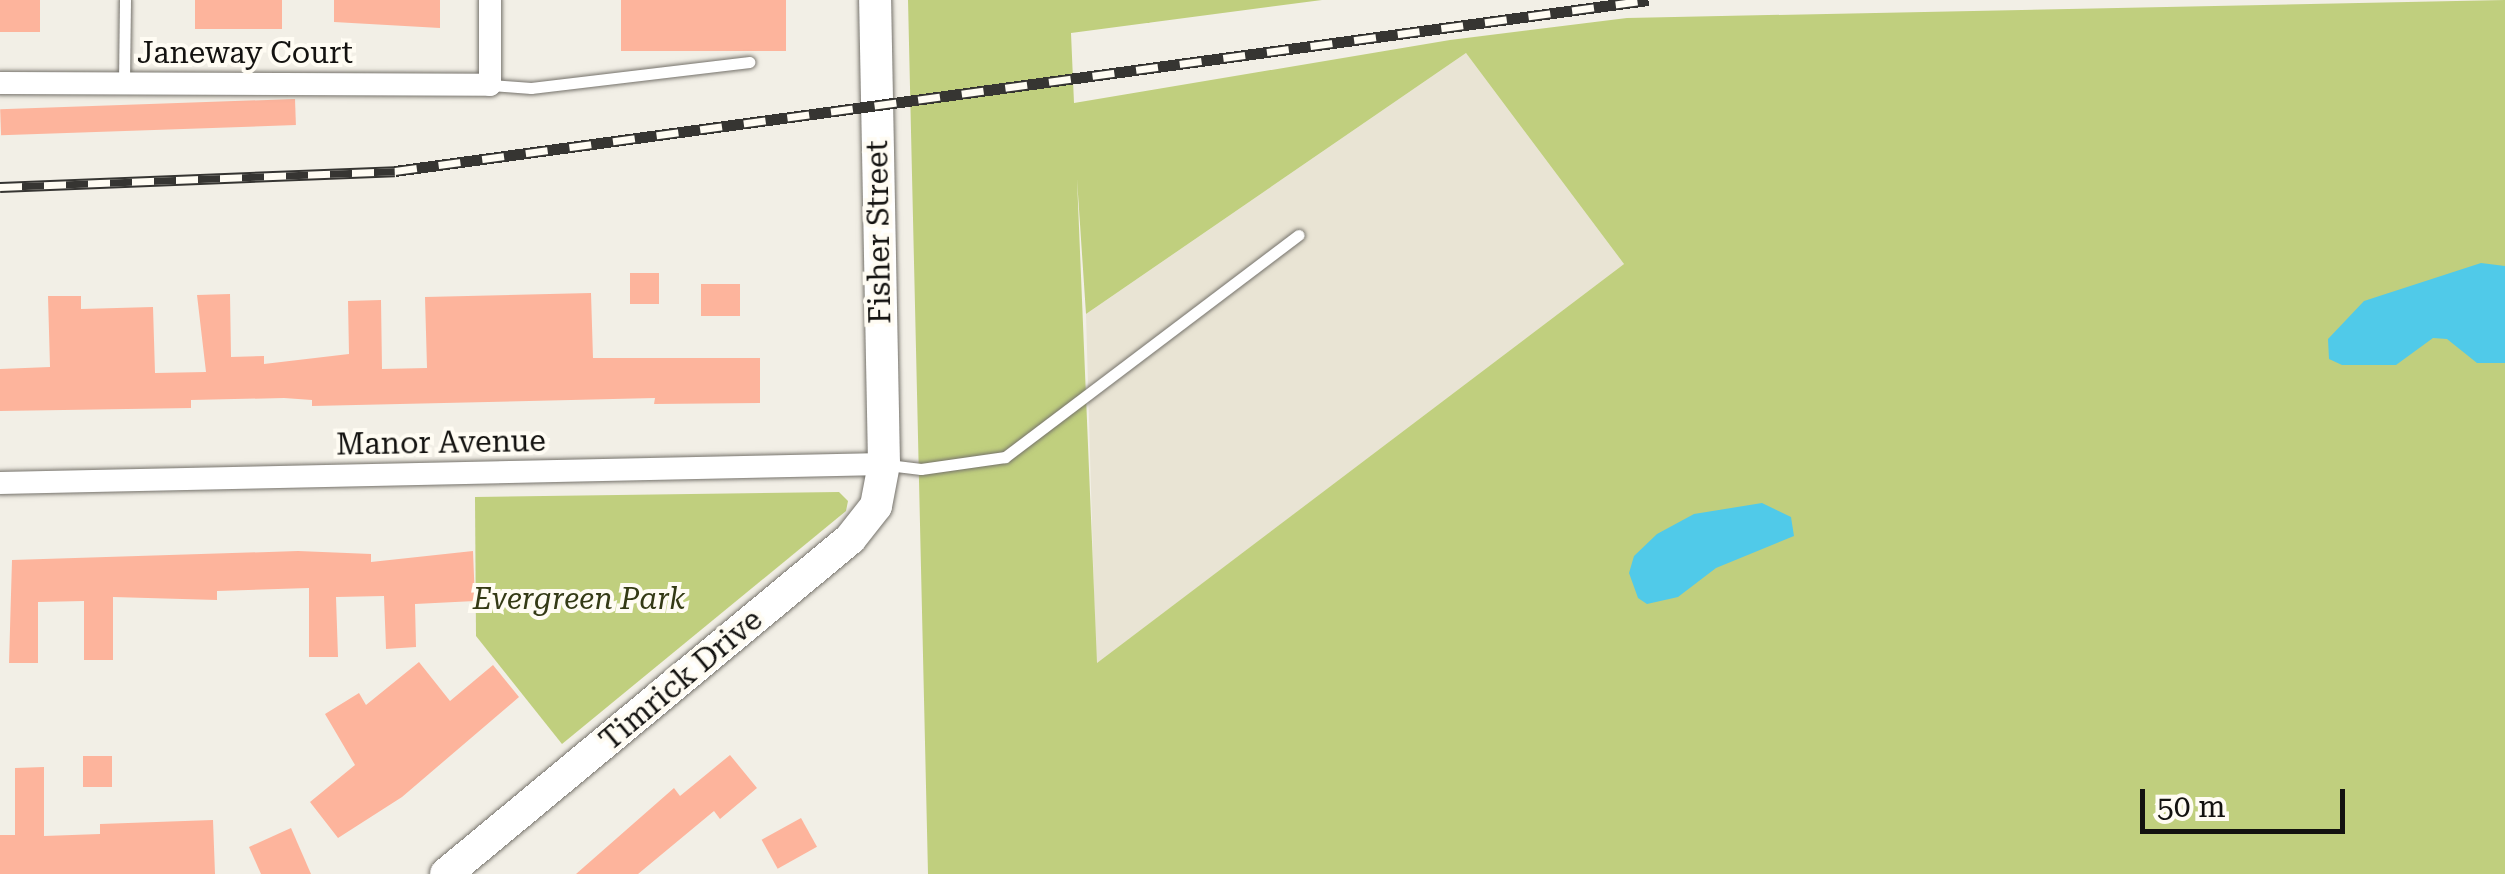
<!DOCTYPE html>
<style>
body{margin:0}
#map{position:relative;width:2505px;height:874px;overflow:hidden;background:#f2efe6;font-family:"Roboto Serif",serif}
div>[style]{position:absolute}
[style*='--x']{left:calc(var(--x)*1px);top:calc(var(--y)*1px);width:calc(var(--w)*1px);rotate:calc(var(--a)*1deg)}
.built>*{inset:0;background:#e9e4d4}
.green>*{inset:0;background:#c0cf7e}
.water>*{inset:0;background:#50cae9}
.building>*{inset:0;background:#fdb49c;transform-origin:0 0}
.roads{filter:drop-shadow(0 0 2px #75726b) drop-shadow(0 0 2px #75726b)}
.lane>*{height:11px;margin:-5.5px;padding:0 5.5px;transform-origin:5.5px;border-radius:5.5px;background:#fff}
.street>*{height:22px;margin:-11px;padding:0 11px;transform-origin:11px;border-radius:11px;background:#fff}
.secondary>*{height:32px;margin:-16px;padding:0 16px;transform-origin:16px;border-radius:16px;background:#fff}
.rail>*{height:11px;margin-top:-5.5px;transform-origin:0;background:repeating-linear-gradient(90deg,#fffcf3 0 22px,#363532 0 44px);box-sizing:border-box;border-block:2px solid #363532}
span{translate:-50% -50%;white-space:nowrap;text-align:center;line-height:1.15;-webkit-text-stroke:8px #fffcf3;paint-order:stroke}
.street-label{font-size:30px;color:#131210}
.park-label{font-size:30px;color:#343a15;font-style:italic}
.scale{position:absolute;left:2140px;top:789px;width:205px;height:45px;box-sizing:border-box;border:5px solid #131210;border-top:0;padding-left:12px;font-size:30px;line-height:35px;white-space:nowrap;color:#131210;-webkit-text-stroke:8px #fffcf3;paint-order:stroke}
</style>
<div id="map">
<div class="built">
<div style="clip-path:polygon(1466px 53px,1624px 264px,1096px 664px,1086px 314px)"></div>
</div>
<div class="green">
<div style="clip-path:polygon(evenodd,908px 0,1322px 0,1071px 33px,1074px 103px,1450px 40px,1627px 18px,2505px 0,2505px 874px,928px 874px,908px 0,1466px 53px,1624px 264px,1097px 663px,1077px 179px,1086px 314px,1466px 53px)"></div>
<div style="clip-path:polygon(839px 492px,848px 501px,846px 511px,562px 744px,476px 636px,475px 497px)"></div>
</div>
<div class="water">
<div style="clip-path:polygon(2481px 263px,2505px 266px,2505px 363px,2477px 363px,2447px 339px,2433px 338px,2396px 365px,2342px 365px,2329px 359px,2328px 339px,2364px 301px)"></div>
<div style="clip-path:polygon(1762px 503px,1791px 517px,1794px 536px,1716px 568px,1678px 597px,1647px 604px,1638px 598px,1629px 573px,1634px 556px,1657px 534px,1694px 514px)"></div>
</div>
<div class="building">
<div style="left:0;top:0;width:40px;height:32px"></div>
<div style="left:195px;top:0;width:87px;height:29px"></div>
<div style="clip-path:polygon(334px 0,440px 0,440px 28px,334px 22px)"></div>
<div style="left:621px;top:0;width:165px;height:51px"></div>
<div style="left:295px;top:99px;width:26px;height:295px;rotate:88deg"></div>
<div style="left:630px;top:273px;width:29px;height:31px"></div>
<div style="left:701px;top:284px;width:39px;height:32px"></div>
<div style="clip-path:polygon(591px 293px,593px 358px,760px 358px,760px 403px,654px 404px,655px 398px,312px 406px,312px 400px,284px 398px,191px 400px,191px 408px,0 411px,0 369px,50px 367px,48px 296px,81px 296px,81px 309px,153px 307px,155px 373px,206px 372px,197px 295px,230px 294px,231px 357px,264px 356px,264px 364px,349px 354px,348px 301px,381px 300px,382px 369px,427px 368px,425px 297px)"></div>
<div style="clip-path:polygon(298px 551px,371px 554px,371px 562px,473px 551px,475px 601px,415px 604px,416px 647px,386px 649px,384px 596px,336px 597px,338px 657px,309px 657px,309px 588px,217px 591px,217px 600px,113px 597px,113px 660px,84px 660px,84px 601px,38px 602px,38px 663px,9px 663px,12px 560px)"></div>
<div style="clip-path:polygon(419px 662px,450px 701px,493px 665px,519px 697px,402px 797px,338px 838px,310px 802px,355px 765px,325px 714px,359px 693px,366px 705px)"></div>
<div style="clip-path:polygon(730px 755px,757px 788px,720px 819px,714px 811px,638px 874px,576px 874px,674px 788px,680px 796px)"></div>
<div style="left:83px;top:756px;width:29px;height:31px"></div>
<div style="clip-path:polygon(44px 767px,44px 836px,100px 834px,100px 824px,213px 820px,215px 874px,0 874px,0 835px,15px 835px,15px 768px)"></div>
<div style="left:801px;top:818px;width:33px;height:45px;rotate:61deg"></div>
<div style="clip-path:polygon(291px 828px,311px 874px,261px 874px,249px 847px)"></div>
</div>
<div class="roads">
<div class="lane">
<div style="--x:124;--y:82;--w:82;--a:-89.3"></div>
<div style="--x:490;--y:85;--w:41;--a:4.2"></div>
<div style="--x:531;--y:88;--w:220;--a:-6.8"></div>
<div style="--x:888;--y:465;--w:33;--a:7"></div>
<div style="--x:921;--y:469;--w:85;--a:-8.1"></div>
<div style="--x:1005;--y:457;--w:368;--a:-37.1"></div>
</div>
<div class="street">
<div style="--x:0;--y:83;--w:490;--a:0.2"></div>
<div style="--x:490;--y:85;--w:85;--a:-90"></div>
<div style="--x:0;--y:483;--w:884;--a:-1.23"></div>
</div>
<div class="secondary">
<div style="--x:446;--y:874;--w:525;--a:-39.67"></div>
<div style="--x:850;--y:539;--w:42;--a:-51.8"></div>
<div style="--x:876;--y:506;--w:43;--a:-79.2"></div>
<div style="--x:884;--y:464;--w:464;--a:-91.1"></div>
</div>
</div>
<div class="rail">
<div style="--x:0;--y:187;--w:395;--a:-2.3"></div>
<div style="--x:395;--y:171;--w:1265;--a:-7.77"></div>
</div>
<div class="street-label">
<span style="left:245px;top:53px">Janeway Court</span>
<span style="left:879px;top:232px;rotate:-91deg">Fisher Street</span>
<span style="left:441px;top:443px;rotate:-1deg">Manor Avenue</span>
<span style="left:681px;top:680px;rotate:-40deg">Timrick Drive</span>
</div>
<div class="park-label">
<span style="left:579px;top:599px">Evergreen Park</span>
</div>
<div class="scale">50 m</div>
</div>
